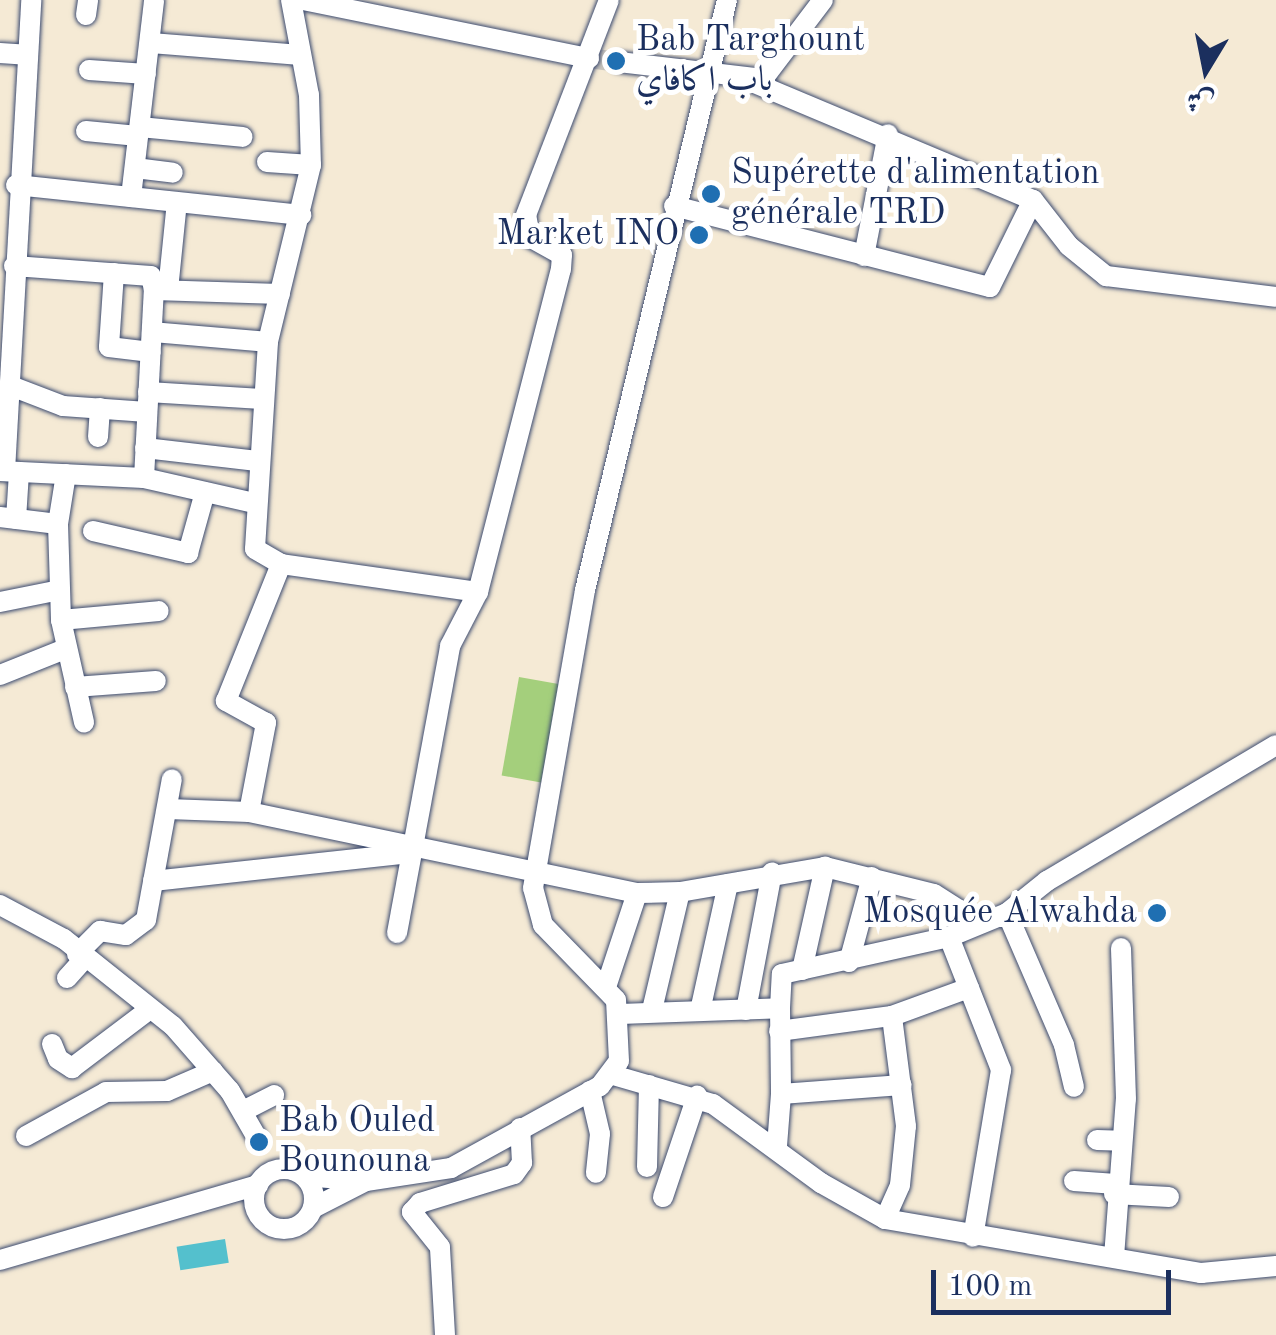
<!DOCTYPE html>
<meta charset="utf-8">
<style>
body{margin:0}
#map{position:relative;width:1276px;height:1335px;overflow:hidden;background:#f5ead5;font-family:"Old Standard TT",Amiri,serif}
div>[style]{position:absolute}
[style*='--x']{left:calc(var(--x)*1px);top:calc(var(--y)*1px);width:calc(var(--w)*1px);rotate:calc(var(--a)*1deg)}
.green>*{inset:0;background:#a4cf7c;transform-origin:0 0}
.water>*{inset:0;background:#54c0cd;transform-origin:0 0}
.minor-tunnel>*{height:20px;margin-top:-10px;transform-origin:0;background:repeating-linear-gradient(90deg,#c9c5bd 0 20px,transparent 0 30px)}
.roads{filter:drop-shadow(0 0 2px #3c4b70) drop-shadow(0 0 2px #3c4b70)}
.minor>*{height:20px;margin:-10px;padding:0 10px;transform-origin:10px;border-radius:10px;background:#fff}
.minor>.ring{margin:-10px;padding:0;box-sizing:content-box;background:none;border:20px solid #fff;border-radius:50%}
.dots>*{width:28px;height:28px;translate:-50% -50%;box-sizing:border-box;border:5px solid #fff;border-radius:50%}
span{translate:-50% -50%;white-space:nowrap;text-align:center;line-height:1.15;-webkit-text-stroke:10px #fff;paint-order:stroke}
.poi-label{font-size:35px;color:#1b2f5e}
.left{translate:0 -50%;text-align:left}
.right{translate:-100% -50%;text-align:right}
.north{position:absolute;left:1156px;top:20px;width:100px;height:100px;-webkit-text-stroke:8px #fff;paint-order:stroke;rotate:190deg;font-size:28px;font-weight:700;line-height:40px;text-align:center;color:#1b2f5e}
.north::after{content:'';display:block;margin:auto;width:35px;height:45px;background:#1b2f5e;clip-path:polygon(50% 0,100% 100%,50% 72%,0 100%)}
.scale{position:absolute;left:931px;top:1270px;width:240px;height:45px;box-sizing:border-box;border:5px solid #1b2f5e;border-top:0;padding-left:12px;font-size:30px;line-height:35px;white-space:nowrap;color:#1b2f5e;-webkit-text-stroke:8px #fff;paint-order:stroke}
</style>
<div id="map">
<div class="green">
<div style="left:519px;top:677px;width:40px;height:100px;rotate:10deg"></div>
</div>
<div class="water">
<div style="left:225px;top:1239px;width:24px;height:49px;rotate:81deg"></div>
</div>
<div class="minor-tunnel">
<div style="--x:589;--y:58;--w:30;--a:8"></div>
</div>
<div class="roads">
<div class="minor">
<div style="--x:291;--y:0;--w:97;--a:79.3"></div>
<div style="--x:309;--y:95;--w:70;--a:88.4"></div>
<div style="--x:311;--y:165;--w:182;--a:103.7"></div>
<div style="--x:268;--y:342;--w:207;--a:93.6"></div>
<div style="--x:255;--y:549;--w:30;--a:30"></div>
<div style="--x:281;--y:564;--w:199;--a:8.1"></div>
<div style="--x:303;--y:0;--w:292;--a:11.5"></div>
<div style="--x:86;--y:15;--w:15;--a:-82"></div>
<div style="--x:151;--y:43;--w:150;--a:4.6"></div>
<div style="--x:0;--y:53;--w:26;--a:4"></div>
<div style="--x:619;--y:62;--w:145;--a:6.7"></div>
<div style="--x:763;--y:79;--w:99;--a:-52.8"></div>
<div style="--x:89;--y:70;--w:57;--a:4"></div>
<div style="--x:752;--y:82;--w:305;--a:22.8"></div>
<div style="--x:1033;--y:200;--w:58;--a:52"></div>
<div style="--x:1069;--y:246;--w:48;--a:39"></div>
<div style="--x:1106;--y:276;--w:171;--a:7"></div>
<div style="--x:140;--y:127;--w:103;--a:5.5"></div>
<div style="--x:86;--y:131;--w:52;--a:5.5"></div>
<div style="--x:267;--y:162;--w:44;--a:3.9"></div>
<div style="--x:135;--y:168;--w:38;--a:7"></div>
<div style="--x:16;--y:185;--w:287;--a:6"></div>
<div style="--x:131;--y:197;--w:198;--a:-83.3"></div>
<div style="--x:674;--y:206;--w:326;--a:14.4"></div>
<div style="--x:990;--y:287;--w:97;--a:-63.7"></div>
<div style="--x:864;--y:256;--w:124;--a:-78.9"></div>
<div style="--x:14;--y:266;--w:137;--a:4.2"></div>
<div style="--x:151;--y:276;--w:14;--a:78"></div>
<div style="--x:154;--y:290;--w:126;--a:1.8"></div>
<div style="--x:114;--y:273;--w:74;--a:93.9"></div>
<div style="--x:109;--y:347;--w:42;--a:6.8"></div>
<div style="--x:168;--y:290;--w:88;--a:-84.2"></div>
<div style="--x:152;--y:332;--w:116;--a:4.9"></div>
<div style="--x:11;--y:386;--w:56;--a:21"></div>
<div style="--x:63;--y:406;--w:84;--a:4.1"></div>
<div style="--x:148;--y:392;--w:114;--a:3.5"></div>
<div style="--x:98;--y:437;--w:29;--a:-86"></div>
<div style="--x:145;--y:448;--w:113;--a:6.6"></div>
<div style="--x:0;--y:471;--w:144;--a:2.8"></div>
<div style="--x:144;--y:478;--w:113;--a:12.8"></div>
<div style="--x:5;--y:471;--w:472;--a:-86.8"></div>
<div style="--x:66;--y:474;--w:51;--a:99.1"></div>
<div style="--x:58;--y:524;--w:96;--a:88.2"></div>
<div style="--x:61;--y:620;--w:105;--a:77.3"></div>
<div style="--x:144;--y:478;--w:188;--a:-87"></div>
<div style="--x:0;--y:517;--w:58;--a:6.9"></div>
<div style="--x:16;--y:519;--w:47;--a:-86.3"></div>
<div style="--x:93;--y:531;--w:98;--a:13"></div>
<div style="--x:188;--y:553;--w:63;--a:-74.4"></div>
<div style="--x:0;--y:602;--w:61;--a:-11.3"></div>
<div style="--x:61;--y:620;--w:98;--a:-5.2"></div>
<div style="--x:0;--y:675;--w:70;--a:-21.8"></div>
<div style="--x:75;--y:687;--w:81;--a:-4.2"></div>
<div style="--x:168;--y:809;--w:81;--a:2.1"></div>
<div style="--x:249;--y:812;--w:396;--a:11.8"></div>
<div style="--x:637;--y:893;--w:43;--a:-1.3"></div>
<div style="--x:680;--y:892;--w:147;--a:-9.8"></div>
<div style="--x:825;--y:867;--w:112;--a:13.9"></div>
<div style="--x:934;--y:894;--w:52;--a:32.5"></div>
<div style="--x:249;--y:812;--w:91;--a:-79.2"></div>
<div style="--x:266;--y:723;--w:46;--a:-151.2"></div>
<div style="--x:226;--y:701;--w:148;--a:-68.1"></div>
<div style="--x:153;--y:881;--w:249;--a:-6.2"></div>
<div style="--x:401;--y:854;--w:16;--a:-38"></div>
<div style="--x:0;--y:905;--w:72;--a:28"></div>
<div style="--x:64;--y:939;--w:139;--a:38.6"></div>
<div style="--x:173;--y:1026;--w:86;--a:48.8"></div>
<div style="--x:230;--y:1091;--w:54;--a:60.1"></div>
<div style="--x:1007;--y:913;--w:144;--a:66.6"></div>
<div style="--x:1064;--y:1045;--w:43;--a:76.6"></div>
<div style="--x:397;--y:933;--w:292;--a:-79.5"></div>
<div style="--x:450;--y:646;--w:61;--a:-62.6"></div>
<div style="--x:478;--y:592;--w:333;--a:-75.6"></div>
<div style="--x:561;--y:269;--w:14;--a:-86"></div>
<div style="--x:562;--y:255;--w:37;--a:-151"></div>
<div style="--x:530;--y:237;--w:22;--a:-100"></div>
<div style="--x:526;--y:215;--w:230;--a:-68.9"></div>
<div style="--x:949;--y:937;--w:143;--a:68.6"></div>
<div style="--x:1001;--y:1070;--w:169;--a:99.5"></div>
<div style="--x:77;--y:954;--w:33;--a:-45"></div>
<div style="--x:100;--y:931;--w:26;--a:9"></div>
<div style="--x:126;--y:935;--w:25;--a:-37"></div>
<div style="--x:146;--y:920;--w:143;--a:-79.6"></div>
<div style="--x:849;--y:962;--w:88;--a:-74.9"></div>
<div style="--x:802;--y:970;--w:106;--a:-77.4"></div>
<div style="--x:67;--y:978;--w:24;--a:-48"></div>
<div style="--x:606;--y:987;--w:99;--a:-71.7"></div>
<div style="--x:780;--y:1008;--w:34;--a:-87"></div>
<div style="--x:782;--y:974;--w:171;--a:-12.5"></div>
<div style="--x:949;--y:937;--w:63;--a:-22.5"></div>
<div style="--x:1007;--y:913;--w:51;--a:-38.7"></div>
<div style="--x:1047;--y:881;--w:266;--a:-30.7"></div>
<div style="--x:652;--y:1010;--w:121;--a:-76.7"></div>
<div style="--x:746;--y:1010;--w:140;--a:-79.3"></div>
<div style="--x:700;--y:1011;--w:130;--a:-77.6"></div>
<div style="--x:620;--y:1014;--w:160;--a:-2.1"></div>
<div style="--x:780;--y:1008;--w:86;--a:89.3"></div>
<div style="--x:779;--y:1031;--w:114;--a:-7.6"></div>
<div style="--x:892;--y:1016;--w:82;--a:-20"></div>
<div style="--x:52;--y:1044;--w:16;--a:68"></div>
<div style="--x:58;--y:1059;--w:17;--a:33"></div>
<div style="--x:72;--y:1068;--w:98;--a:-37.1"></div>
<div style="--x:613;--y:1075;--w:104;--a:16.2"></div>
<div style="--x:713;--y:1104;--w:134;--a:36.2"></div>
<div style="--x:821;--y:1183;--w:73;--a:29.4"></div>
<div style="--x:885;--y:1219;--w:321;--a:9.7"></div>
<div style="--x:1201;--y:1273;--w:75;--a:-5.3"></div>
<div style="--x:590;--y:1091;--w:44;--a:76.9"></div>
<div style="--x:600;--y:1134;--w:39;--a:96"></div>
<div style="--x:243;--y:1111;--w:35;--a:-27"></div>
<div style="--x:26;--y:1136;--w:91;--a:-28.8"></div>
<div style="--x:106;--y:1092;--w:61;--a:-0.9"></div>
<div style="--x:167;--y:1091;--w:50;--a:-23.5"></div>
<div style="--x:1097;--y:1140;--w:24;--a:2"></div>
<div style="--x:777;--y:1146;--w:52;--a:-85.6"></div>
<div style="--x:781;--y:1094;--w:121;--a:-4.3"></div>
<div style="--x:647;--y:1167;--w:82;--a:-88.6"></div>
<div class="ring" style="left:254px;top:1169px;width:40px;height:40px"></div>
<div style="--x:304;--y:1176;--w:62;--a:4.6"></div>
<div style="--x:366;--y:1181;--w:86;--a:-8.7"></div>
<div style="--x:451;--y:1168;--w:170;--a:-28.8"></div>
<div style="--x:600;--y:1086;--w:31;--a:-53"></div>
<div style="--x:619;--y:1061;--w:61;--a:-92.8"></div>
<div style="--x:616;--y:1000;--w:105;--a:-134.2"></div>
<div style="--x:543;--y:925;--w:38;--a:-105"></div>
<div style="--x:533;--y:888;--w:303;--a:-80.1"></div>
<div style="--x:585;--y:590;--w:607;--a:-76.47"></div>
<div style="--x:1074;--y:1181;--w:42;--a:4.1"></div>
<div style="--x:1114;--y:1194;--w:55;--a:3.1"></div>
<div style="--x:663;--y:1197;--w:107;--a:-71.4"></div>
<div style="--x:313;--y:1208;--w:57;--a:-27"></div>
<div style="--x:885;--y:1219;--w:37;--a:-66"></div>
<div style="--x:900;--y:1185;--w:59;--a:-84.2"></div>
<div style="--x:906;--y:1126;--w:111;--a:-97.3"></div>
<div style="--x:1114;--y:1257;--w:158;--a:-85.7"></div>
<div style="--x:1126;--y:1099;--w:151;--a:-91.9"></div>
<div style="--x:0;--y:1260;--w:269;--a:-16.2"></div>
<div style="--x:445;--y:1335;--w:88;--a:-93.3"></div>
<div style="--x:440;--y:1247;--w:45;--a:-128.7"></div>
<div style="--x:412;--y:1212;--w:12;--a:-48"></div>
<div style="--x:420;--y:1203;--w:98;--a:-17.1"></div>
<div style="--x:514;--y:1174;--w:14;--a:-54"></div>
<div style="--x:522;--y:1163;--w:35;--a:-93"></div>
</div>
</div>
<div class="dots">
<div style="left:616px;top:61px;background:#1f6fb2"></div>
<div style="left:711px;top:194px;background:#1f6fb2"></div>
<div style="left:699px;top:235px;background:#1f6fb2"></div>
<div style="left:1157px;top:913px;background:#1f6fb2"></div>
<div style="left:259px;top:1142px;background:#1f6fb2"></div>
</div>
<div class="poi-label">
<span class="left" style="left:636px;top:61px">Bab Targhount<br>باب اكافاي</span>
<span class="left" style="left:731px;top:194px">Supérette d'alimentation<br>générale TRD</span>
<span class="right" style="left:679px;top:235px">Market INO</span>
<span class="right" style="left:1137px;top:913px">Mosquée Alwahda</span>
<span class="left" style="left:279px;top:1142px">Bab Ouled<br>Bounouna</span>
</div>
<div class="north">ش</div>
<div class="scale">100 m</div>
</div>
